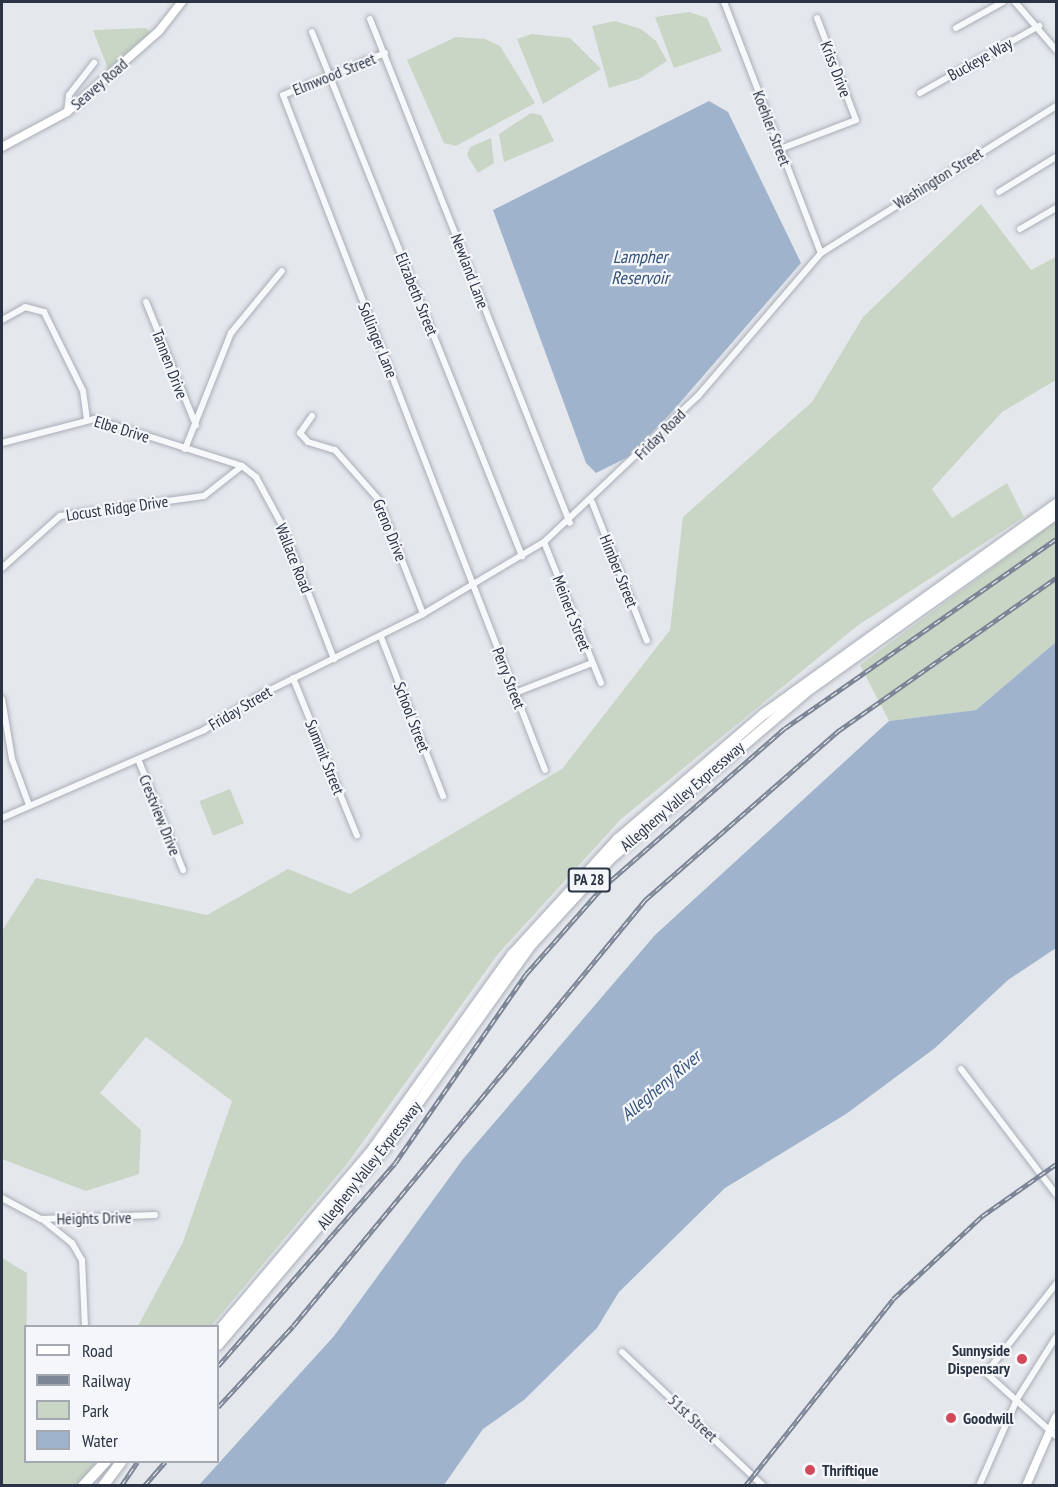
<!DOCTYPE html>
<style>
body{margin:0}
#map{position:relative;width:1058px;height:1487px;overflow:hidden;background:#e4e7ec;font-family:"PT Sans Narrow",sans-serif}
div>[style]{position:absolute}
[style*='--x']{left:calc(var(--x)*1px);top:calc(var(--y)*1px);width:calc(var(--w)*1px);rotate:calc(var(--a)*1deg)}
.green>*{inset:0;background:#c9d6c5;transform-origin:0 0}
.water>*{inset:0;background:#9fb4cc}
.roads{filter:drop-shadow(0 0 2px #a9aeb7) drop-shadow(0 0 2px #a9aeb7)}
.street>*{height:6px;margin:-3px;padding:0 3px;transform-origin:3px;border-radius:3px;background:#f7f8fa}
.secondary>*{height:8px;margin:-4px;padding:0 4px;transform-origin:4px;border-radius:4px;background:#fff}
.highway>*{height:10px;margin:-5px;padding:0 5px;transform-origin:5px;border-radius:5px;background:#fff}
.rail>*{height:4.5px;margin-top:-2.25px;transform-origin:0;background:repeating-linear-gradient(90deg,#f4f6f9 0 7px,#7d8696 0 14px);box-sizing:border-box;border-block:2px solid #7d8696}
.dots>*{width:16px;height:16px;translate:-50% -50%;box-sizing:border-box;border:3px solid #f4f6f9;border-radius:50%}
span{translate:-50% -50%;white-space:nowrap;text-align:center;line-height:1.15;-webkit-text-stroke:4.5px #f4f6f9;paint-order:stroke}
.shield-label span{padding:2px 4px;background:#f4f6f9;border:2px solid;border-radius:4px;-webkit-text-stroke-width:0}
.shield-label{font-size:15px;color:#2b3445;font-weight:700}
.street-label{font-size:16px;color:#2b3445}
.poi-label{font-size:16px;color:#2b3445;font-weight:700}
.right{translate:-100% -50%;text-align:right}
.left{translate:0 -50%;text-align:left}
.water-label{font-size:18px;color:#34527a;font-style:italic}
.frame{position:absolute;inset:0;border:3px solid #2b3445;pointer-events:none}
.legend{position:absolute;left:24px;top:1325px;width:195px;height:138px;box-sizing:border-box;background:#f4f6f9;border:2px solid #a4a8b1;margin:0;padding:8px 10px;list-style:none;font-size:18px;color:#2b3445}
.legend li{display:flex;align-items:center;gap:12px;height:30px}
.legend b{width:30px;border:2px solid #a4a8b1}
</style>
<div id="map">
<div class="green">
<div style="clip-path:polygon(689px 12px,707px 18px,722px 51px,674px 68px,655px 17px)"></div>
<div style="clip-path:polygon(615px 21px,641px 29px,656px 41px,667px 61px,639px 79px,609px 88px,592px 26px)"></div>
<div style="clip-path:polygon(145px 28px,151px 32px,108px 69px,93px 30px)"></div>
<div style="clip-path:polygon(532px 34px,570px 38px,601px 69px,543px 104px,517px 39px)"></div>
<div style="clip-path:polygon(456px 37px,485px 39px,500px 46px,535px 103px,456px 146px,444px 143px,407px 60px)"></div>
<div style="clip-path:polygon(531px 113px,541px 115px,554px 141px,504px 162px,499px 134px)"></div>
<div style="clip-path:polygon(491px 138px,494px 163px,478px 173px,467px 155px,470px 147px)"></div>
<div style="clip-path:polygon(981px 204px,1031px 270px,1056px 257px,1056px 380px,1002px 412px,932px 489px,952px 518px,1007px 483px,1024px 517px,857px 626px,620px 820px,498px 954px,347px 1164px,211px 1326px,138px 1326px,183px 1242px,232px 1101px,146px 1037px,100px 1093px,141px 1130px,139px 1174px,86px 1191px,2px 1159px,2px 931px,36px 878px,207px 915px,288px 869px,350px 894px,562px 769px,670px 630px,683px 517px,812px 402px,863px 317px)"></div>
<div style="clip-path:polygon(1056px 521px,1056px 642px,976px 710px,889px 721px,860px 665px)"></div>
<div style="left:230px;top:789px;width:37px;height:33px;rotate:68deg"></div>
<div style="clip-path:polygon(2px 1258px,27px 1273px,26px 1462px,97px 1462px,77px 1485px,2px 1485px)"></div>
</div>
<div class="water">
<div style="clip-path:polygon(709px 101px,728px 112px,801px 263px,671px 413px,628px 457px,596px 473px,586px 463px,493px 210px)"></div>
<div style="clip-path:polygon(1056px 642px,1056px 948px,1008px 980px,935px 1048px,846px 1114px,725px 1188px,619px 1292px,597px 1328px,524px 1400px,483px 1429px,444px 1485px,199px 1485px,334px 1336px,463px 1159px,655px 935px,889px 721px,976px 710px)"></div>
</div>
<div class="roads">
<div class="street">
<div style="--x:724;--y:2;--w:269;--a:68.9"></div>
<div style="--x:1015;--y:2;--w:63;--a:49.5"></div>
<div style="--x:370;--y:19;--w:542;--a:68.36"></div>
<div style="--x:956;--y:28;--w:54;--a:-29"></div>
<div style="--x:312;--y:32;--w:565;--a:68.16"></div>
<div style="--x:385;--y:53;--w:110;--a:157.6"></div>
<div style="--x:283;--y:95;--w:724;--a:68.79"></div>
<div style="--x:920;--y:93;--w:137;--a:-29.4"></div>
<div style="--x:67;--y:112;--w:17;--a:-83"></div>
<div style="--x:69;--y:95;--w:41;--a:-52"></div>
<div style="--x:780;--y:149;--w:81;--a:-20.9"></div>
<div style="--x:856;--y:120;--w:109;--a:-110.9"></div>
<div style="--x:999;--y:192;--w:67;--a:-31.6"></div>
<div style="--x:1020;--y:229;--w:42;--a:-30.3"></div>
<div style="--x:146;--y:302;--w:133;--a:67.9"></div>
<div style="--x:2;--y:320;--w:26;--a:-29"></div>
<div style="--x:25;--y:307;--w:20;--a:15"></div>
<div style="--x:44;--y:312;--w:88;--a:63.7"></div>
<div style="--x:83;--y:391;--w:28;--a:82"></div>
<div style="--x:312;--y:416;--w:21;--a:125"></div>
<div style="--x:300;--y:433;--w:12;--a:48"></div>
<div style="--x:308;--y:442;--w:28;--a:17"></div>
<div style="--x:335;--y:450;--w:65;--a:48.7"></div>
<div style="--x:378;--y:499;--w:123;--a:68.6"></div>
<div style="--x:2;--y:443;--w:95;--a:-14.6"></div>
<div style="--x:94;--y:419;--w:155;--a:17.6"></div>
<div style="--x:242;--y:466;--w:18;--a:38"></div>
<div style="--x:256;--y:477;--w:55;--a:61.6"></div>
<div style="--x:282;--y:525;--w:144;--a:68.8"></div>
<div style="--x:185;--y:449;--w:125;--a:-68.4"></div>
<div style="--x:231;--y:333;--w:80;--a:-50.6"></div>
<div style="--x:592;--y:502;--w:149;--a:68.4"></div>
<div style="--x:544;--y:542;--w:152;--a:68"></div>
<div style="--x:2;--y:568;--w:78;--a:-41.9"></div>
<div style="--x:60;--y:516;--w:145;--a:-7.9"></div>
<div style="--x:204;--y:496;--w:48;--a:-38.3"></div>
<div style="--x:381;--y:637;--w:171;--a:68.7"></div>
<div style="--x:293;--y:678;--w:170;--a:67.9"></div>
<div style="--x:515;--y:693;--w:83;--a:-21.3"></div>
<div style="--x:2;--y:699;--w:61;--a:80.5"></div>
<div style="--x:12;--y:759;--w:49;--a:69.7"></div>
<div style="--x:138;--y:759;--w:120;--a:67.9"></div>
<div style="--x:2;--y:818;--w:220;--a:-23.5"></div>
<div style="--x:204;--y:730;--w:70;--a:-31.7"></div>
<div style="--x:264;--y:693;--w:178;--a:-26.4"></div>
<div style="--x:423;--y:614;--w:141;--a:-30.8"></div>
<div style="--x:544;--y:542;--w:212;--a:-43.5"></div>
<div style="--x:698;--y:396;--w:189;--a:-49.3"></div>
<div style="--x:821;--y:253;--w:277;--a:-32"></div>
<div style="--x:961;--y:1069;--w:157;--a:52.8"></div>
<div style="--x:2;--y:1198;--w:44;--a:28.3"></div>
<div style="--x:41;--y:1219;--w:114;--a:-2"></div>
<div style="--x:42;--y:1219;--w:38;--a:39"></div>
<div style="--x:72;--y:1243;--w:20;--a:60"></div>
<div style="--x:82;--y:1260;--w:66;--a:87.4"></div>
<div style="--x:1056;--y:1284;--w:113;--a:128.2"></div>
<div style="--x:986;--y:1373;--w:94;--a:42"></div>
<div style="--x:622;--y:1352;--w:195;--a:43.5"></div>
<div style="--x:979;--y:1486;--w:95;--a:-66.4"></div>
<div style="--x:1017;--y:1399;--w:73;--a:-57.8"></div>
</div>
<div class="secondary">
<div style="--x:2;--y:147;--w:74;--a:-28.3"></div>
<div style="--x:67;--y:112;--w:123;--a:-41.4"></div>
<div style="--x:159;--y:31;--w:37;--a:-52"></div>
<div style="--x:1026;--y:1486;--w:75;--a:-66.5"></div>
</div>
<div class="highway">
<div style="--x:218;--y:1332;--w:235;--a:-49.7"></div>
<div style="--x:370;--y:1153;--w:244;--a:-54.4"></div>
<div style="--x:512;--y:955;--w:157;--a:-47.6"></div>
<div style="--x:618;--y:839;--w:192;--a:-40.6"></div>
<div style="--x:764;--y:714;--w:360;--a:-35.7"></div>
<div style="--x:218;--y:1345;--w:267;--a:-49.7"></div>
<div style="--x:391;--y:1141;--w:241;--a:-54.5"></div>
<div style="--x:531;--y:945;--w:117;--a:-47.4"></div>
<div style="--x:610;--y:859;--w:262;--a:-40.4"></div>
<div style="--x:810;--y:689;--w:302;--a:-35.4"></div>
<div style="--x:83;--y:1486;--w:33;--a:-47"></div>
<div style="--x:103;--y:1486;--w:30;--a:-53"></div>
</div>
</div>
<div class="rail">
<div style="--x:218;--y:1366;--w:269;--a:-48.9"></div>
<div style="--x:395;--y:1163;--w:230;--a:-55.3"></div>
<div style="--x:526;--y:974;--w:113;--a:-48.6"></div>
<div style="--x:601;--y:889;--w:244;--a:-41.2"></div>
<div style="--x:785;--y:728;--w:330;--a:-34.9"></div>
<div style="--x:218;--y:1407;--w:110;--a:-47.2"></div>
<div style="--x:293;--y:1326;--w:553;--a:-50.43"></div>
<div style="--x:645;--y:900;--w:257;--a:-41.2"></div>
<div style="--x:838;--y:731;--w:266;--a:-35.1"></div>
<div style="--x:121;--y:1486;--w:29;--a:-56"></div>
<div style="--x:144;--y:1486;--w:32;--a:-49"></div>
<div style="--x:745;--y:1486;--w:238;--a:-51.6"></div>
<div style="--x:893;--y:1299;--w:122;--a:-43"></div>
<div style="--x:982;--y:1216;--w:90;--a:-35.1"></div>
</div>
<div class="dots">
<div style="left:1022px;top:1359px;background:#d1495b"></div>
<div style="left:951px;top:1418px;background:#d1495b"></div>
<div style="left:810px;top:1470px;background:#d1495b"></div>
</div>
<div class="shield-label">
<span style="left:589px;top:880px">PA 28</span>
</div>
<div class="street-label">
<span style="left:980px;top:59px;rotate:-29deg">Buckeye Way</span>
<span style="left:836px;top:69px;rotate:69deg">Kriss Drive</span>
<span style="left:334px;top:74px;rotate:-22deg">Elmwood Street</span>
<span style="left:99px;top:84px;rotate:-41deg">Seavey Road</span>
<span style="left:772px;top:128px;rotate:69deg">Koehler Street</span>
<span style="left:938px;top:178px;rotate:-32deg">Washington Street</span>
<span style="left:470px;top:271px;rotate:69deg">Newland Lane</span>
<span style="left:417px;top:294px;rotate:68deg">Elizabeth Street</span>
<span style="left:378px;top:340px;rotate:68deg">Sollinger Lane</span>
<span style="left:170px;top:364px;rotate:69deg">Tannen Drive</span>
<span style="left:122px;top:429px;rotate:17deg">Elbe Drive</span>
<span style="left:660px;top:434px;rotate:-45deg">Friday Road</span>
<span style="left:117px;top:508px;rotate:-8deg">Locust Ridge Drive</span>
<span style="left:390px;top:530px;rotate:68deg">Greno Drive</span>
<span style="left:294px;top:558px;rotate:68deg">Wallace Road</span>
<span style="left:619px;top:571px;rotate:68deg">Himber Street</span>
<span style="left:572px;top:613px;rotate:69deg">Meinert Street</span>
<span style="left:509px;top:678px;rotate:69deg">Perry Street</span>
<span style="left:240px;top:708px;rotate:-31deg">Friday Street</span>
<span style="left:412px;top:717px;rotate:69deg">School Street</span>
<span style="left:325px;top:757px;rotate:68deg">Summit Street</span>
<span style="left:682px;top:796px;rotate:-41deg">Allegheny Valley Expressway</span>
<span style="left:160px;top:815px;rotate:68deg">Crestview Drive</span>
<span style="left:369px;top:1165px;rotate:-52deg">Allegheny Valley Expressway</span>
<span style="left:94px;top:1218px;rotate:-1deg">Heights Drive</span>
<span style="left:693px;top:1418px;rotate:43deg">51st Street</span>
</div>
<div class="poi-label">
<span class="right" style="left:1010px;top:1359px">Sunnyside<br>Dispensary</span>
<span class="left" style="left:963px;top:1418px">Goodwill</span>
<span class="left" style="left:822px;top:1470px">Thriftique</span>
</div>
<div class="water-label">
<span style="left:640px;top:268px">Lampher<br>Reservoir</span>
<span style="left:661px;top:1086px;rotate:-40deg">Allegheny River</span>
</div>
<div class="frame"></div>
<ul class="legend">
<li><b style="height:8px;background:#fff"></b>Road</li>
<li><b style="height:8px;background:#7d8696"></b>Railway</li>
<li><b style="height:16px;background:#c9d6c5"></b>Park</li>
<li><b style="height:16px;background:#9fb4cc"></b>Water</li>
</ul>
</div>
